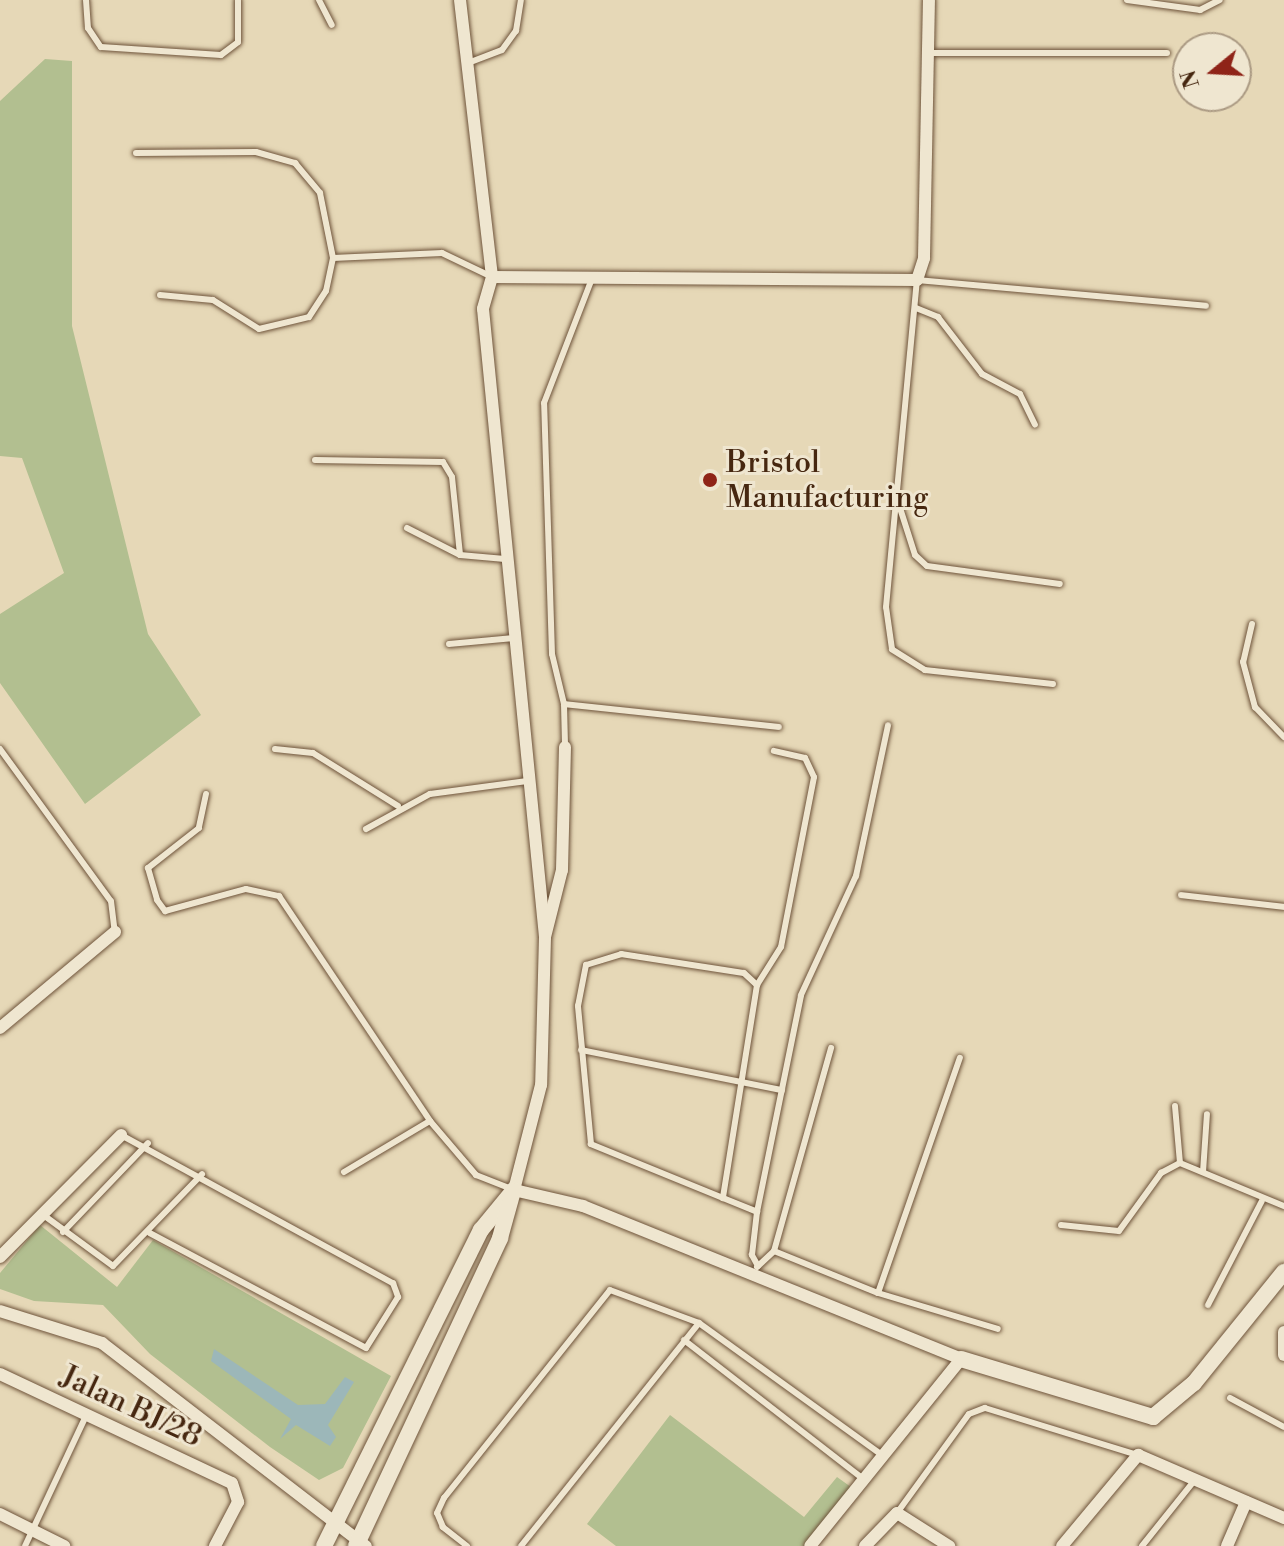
<!DOCTYPE html>
<style>
body{margin:0}
#map{position:relative;width:1284px;height:1546px;overflow:hidden;background:#e6d8b7;font-family:"Libre Bodoni",serif}
div>[style]{position:absolute}
[style*='--x']{left:calc(var(--x)*1px);top:calc(var(--y)*1px);width:calc(var(--w)*1px);rotate:calc(var(--a)*1deg)}
.green>*{inset:0;background:#b2bf90}
.water>*{inset:0;background:#9cb7b9}
.roads{filter:drop-shadow(0 0 2px #6e533a) drop-shadow(0 0 2px #6e533a)}
.service>*{height:6px;margin:-3px;padding:0 3px;transform-origin:3px;border-radius:3px;background:#efe6d0}
.minor>*{height:12px;margin:-6px;padding:0 6px;transform-origin:6px;border-radius:6px;background:#efe6d0}
.tertiary>*{height:16px;margin:-8px;padding:0 8px;transform-origin:8px;border-radius:8px;background:#efe6d0}
.dots>*{width:22px;height:22px;translate:-50% -50%;box-sizing:border-box;border:4px solid #efe6d0;border-radius:50%}
span{translate:-50% -50%;white-space:nowrap;text-align:center;line-height:1.15;-webkit-text-stroke:6px #efe6d0;paint-order:stroke}
.poi-label{font-size:30px;color:#462710}
.left{translate:0 -50%;text-align:left}
.street-label{font-size:30px;color:#462710}
.north{position:absolute;left:1172px;top:32px;width:80px;height:80px;box-sizing:border-box;background:#efe6d0;border:2px solid #ab9a83;border-radius:50%;rotate:252deg;font-size:22px;font-weight:700;line-height:32px;text-align:center;color:#462710}
.north::after{content:'';display:block;margin:auto;width:28px;height:36px;background:#8f2418;clip-path:polygon(50% 0,100% 100%,50% 72%,0 100%)}
</style>
<div id="map">
<div class="green">
<div style="clip-path:polygon(45px 59px,72px 61px,72px 326px,148px 634px,201px 715px,85px 804px,0 683px,0 614px,64px 573px,22px 458px,0 456px,0 101px)"></div>
<div style="clip-path:polygon(40px 1225px,117px 1287px,153px 1240px,391px 1376px,343px 1468px,319px 1480px,270px 1447px,150px 1354px,103px 1305px,34px 1301px,0 1289px,0 1273px)"></div>
<div style="clip-path:polygon(670px 1415px,804px 1517px,837px 1477px,851px 1487px,804px 1546px,616px 1546px,587px 1524px)"></div>
</div>
<div class="water">
<div style="clip-path:polygon(214px 1349px,298px 1405px,325px 1404px,345px 1377px,354px 1382px,328px 1425px,336px 1437px,330px 1446px,296px 1425px,280px 1439px,291px 1419px,211px 1361px)"></div>
</div>
<div class="roads">
<div class="service">
<div style="--x:86;--y:0;--w:28;--a:86"></div>
<div style="--x:88;--y:28;--w:23;--a:56"></div>
<div style="--x:101;--y:47;--w:120;--a:3.8"></div>
<div style="--x:221;--y:55;--w:21;--a:-37"></div>
<div style="--x:238;--y:42;--w:42;--a:-90"></div>
<div style="--x:319;--y:0;--w:28;--a:63"></div>
<div style="--x:1127;--y:0;--w:74;--a:7.8"></div>
<div style="--x:1200;--y:10;--w:22;--a:-27"></div>
<div style="--x:931;--y:53;--w:236;--a:0"></div>
<div style="--x:468;--y:63;--w:36;--a:-21"></div>
<div style="--x:502;--y:50;--w:24;--a:-54"></div>
<div style="--x:516;--y:31;--w:31;--a:-81"></div>
<div style="--x:136;--y:153;--w:120;--a:-0.5"></div>
<div style="--x:256;--y:152;--w:41;--a:15.8"></div>
<div style="--x:295;--y:163;--w:39;--a:50"></div>
<div style="--x:320;--y:193;--w:66;--a:78.7"></div>
<div style="--x:160;--y:295;--w:53;--a:5.4"></div>
<div style="--x:213;--y:300;--w:54;--a:32.2"></div>
<div style="--x:259;--y:329;--w:51;--a:-13.5"></div>
<div style="--x:309;--y:317;--w:31;--a:-57"></div>
<div style="--x:326;--y:291;--w:34;--a:-78"></div>
<div style="--x:333;--y:258;--w:109;--a:-2.6"></div>
<div style="--x:442;--y:253;--w:55;--a:25.6"></div>
<div style="--x:916;--y:308;--w:24;--a:22"></div>
<div style="--x:938;--y:317;--w:72;--a:52.3"></div>
<div style="--x:982;--y:374;--w:43;--a:27.8"></div>
<div style="--x:1020;--y:394;--w:34;--a:64"></div>
<div style="--x:315;--y:460;--w:128;--a:0.9"></div>
<div style="--x:443;--y:462;--w:17;--a:59"></div>
<div style="--x:452;--y:477;--w:78;--a:84.1"></div>
<div style="--x:900;--y:508;--w:49;--a:72.3"></div>
<div style="--x:915;--y:555;--w:16;--a:43"></div>
<div style="--x:927;--y:566;--w:134;--a:7.7"></div>
<div style="--x:407;--y:528;--w:59;--a:27"></div>
<div style="--x:460;--y:555;--w:45;--a:5.1"></div>
<div style="--x:1252;--y:624;--w:39;--a:103"></div>
<div style="--x:1243;--y:662;--w:47;--a:75.1"></div>
<div style="--x:1255;--y:707;--w:42;--a:46"></div>
<div style="--x:449;--y:644;--w:65;--a:-5.3"></div>
<div style="--x:1053;--y:684;--w:129;--a:-173.8"></div>
<div style="--x:925;--y:670;--w:39;--a:-148"></div>
<div style="--x:892;--y:649;--w:42;--a:-98.1"></div>
<div style="--x:886;--y:607;--w:328;--a:-84.6"></div>
<div style="--x:917;--y:280;--w:290;--a:5.1"></div>
<div style="--x:564;--y:704;--w:51;--a:-103.5"></div>
<div style="--x:552;--y:654;--w:251;--a:-91.8"></div>
<div style="--x:544;--y:403;--w:131;--a:-68.9"></div>
<div style="--x:565;--y:745;--w:41;--a:-91.4"></div>
<div style="--x:564;--y:704;--w:216;--a:6.1"></div>
<div style="--x:0;--y:749;--w:188;--a:53.9"></div>
<div style="--x:111;--y:901;--w:31;--a:83"></div>
<div style="--x:275;--y:749;--w:38;--a:6"></div>
<div style="--x:313;--y:753;--w:100;--a:31.9"></div>
<div style="--x:206;--y:794;--w:35;--a:102"></div>
<div style="--x:199;--y:828;--w:65;--a:141.9"></div>
<div style="--x:148;--y:868;--w:33;--a:74"></div>
<div style="--x:157;--y:900;--w:14;--a:54"></div>
<div style="--x:165;--y:911;--w:84;--a:-15.2"></div>
<div style="--x:246;--y:889;--w:34;--a:12"></div>
<div style="--x:279;--y:896;--w:271;--a:56.1"></div>
<div style="--x:430;--y:1121;--w:71;--a:49.6"></div>
<div style="--x:476;--y:1175;--w:41;--a:21.5"></div>
<div style="--x:366;--y:829;--w:73;--a:-28.7"></div>
<div style="--x:430;--y:794;--w:98;--a:-7.6"></div>
<div style="--x:1181;--y:895;--w:104;--a:6.6"></div>
<div style="--x:757;--y:985;--w:45;--a:-57.7"></div>
<div style="--x:781;--y:947;--w:173;--a:-79"></div>
<div style="--x:814;--y:777;--w:21;--a:-115"></div>
<div style="--x:805;--y:758;--w:32;--a:-167"></div>
<div style="--x:581;--y:1050;--w:205;--a:11.3"></div>
<div style="--x:1175;--y:1106;--w:57;--a:85"></div>
<div style="--x:121;--y:1135;--w:310;--a:28.6"></div>
<div style="--x:393;--y:1283;--w:15;--a:70"></div>
<div style="--x:398;--y:1297;--w:60;--a:122.1"></div>
<div style="--x:366;--y:1348;--w:245;--a:-152"></div>
<div style="--x:344;--y:1172;--w:100;--a:-30.7"></div>
<div style="--x:1203;--y:1172;--w:58;--a:-86.1"></div>
<div style="--x:723;--y:1198;--w:143;--a:-157.8"></div>
<div style="--x:591;--y:1144;--w:139;--a:-95.4"></div>
<div style="--x:578;--y:1006;--w:42;--a:-79"></div>
<div style="--x:586;--y:965;--w:37;--a:-17"></div>
<div style="--x:621;--y:954;--w:124;--a:8.8"></div>
<div style="--x:744;--y:973;--w:18;--a:43"></div>
<div style="--x:757;--y:985;--w:216;--a:99.1"></div>
<div style="--x:723;--y:1198;--w:37;--a:22"></div>
<div style="--x:42;--y:1214;--w:88;--a:36.2"></div>
<div style="--x:113;--y:1266;--w:128;--a:-45.9"></div>
<div style="--x:1061;--y:1225;--w:58;--a:5.9"></div>
<div style="--x:1119;--y:1231;--w:72;--a:-54.1"></div>
<div style="--x:1161;--y:1173;--w:21;--a:-28"></div>
<div style="--x:1180;--y:1163;--w:113;--a:22.5"></div>
<div style="--x:63;--y:1232;--w:123;--a:-46.3"></div>
<div style="--x:774;--y:1251;--w:112;--a:22"></div>
<div style="--x:878;--y:1293;--w:249;--a:-70.8"></div>
<div style="--x:758;--y:1266;--w:13;--a:-119"></div>
<div style="--x:752;--y:1255;--w:43;--a:-83.4"></div>
<div style="--x:757;--y:1212;--w:221;--a:-78.5"></div>
<div style="--x:801;--y:995;--w:131;--a:-65.2"></div>
<div style="--x:856;--y:876;--w:154;--a:-78"></div>
<div style="--x:757;--y:1267;--w:23;--a:-43"></div>
<div style="--x:774;--y:1251;--w:211;--a:-74.3"></div>
<div style="--x:878;--y:1293;--w:125;--a:16.7"></div>
<div style="--x:1208;--y:1305;--w:117;--a:-62.6"></div>
<div style="--x:684;--y:1340;--w:227;--a:37.8"></div>
<div style="--x:1230;--y:1398;--w:61;--a:28.2"></div>
<div style="--x:897;--y:1513;--w:122;--a:-54"></div>
<div style="--x:969;--y:1414;--w:17;--a:-21"></div>
<div style="--x:985;--y:1408;--w:160;--a:17.1"></div>
<div style="--x:25;--y:1546;--w:144;--a:-64.9"></div>
<div style="--x:467;--y:1546;--w:31;--a:-142"></div>
<div style="--x:443;--y:1527;--w:15;--a:-113"></div>
<div style="--x:437;--y:1513;--w:17;--a:-65"></div>
<div style="--x:444;--y:1498;--w:266;--a:-51.4"></div>
<div style="--x:610;--y:1290;--w:95;--a:20.3"></div>
<div style="--x:699;--y:1323;--w:226;--a:35.8"></div>
<div style="--x:521;--y:1546;--w:285;--a:-51.4"></div>
<div style="--x:1142;--y:1546;--w:83;--a:-51.3"></div>
</div>
<div class="minor">
<div style="--x:460;--y:0;--w:279;--a:83.4"></div>
<div style="--x:492;--y:277;--w:33;--a:106"></div>
<div style="--x:483;--y:309;--w:631;--a:84.36"></div>
<div style="--x:545;--y:937;--w:148;--a:91.5"></div>
<div style="--x:541;--y:1085;--w:108;--a:104.4"></div>
<div style="--x:514;--y:1190;--w:71;--a:13.1"></div>
<div style="--x:583;--y:1206;--w:408;--a:22"></div>
<div style="--x:961;--y:1359;--w:240;--a:128.9"></div>
<div style="--x:492;--y:277;--w:425;--a:0.4"></div>
<div style="--x:917;--y:280;--w:23;--a:-72"></div>
<div style="--x:924;--y:258;--w:258;--a:-88.9"></div>
<div style="--x:545;--y:937;--w:69;--a:-75.8"></div>
<div style="--x:562;--y:870;--w:123;--a:-88.6"></div>
<div style="--x:0;--y:1028;--w:150;--a:-39.9"></div>
<div style="--x:0;--y:1257;--w:172;--a:-45.2"></div>
<div style="--x:0;--y:1311;--w:107;--a:17.4"></div>
<div style="--x:102;--y:1343;--w:333;--a:37.6"></div>
<div style="--x:1284;--y:1332;--w:23;--a:90"></div>
<div style="--x:0;--y:1374;--w:256;--a:25.2"></div>
<div style="--x:232;--y:1483;--w:20;--a:72"></div>
<div style="--x:238;--y:1502;--w:50;--a:117.6"></div>
<div style="--x:0;--y:1514;--w:72;--a:26.6"></div>
<div style="--x:865;--y:1546;--w:46;--a:-45.9"></div>
<div style="--x:897;--y:1513;--w:62;--a:32.4"></div>
<div style="--x:1062;--y:1546;--w:119;--a:-50.1"></div>
<div style="--x:1138;--y:1455;--w:159;--a:23.3"></div>
<div style="--x:1227;--y:1546;--w:48;--a:-66.6"></div>
</div>
<div class="tertiary">
<div style="--x:961;--y:1359;--w:201;--a:16.8"></div>
<div style="--x:1153;--y:1417;--w:53;--a:-39.7"></div>
<div style="--x:1194;--y:1383;--w:143;--a:-51"></div>
<div style="--x:324;--y:1546;--w:353;--a:-63.6"></div>
<div style="--x:481;--y:1230;--w:52;--a:-50.5"></div>
<div style="--x:356;--y:1546;--w:340;--a:-64.9"></div>
<div style="--x:500;--y:1238;--w:49;--a:-74.5"></div>
</div>
</div>
<div class="dots">
<div style="left:710px;top:480px;background:#8f2418"></div>
</div>
<div class="poi-label">
<span class="left" style="left:726px;top:480px">Bristol<br>Manufacturing</span>
</div>
<div class="street-label">
<span style="left:131px;top:1407px;rotate:25deg">Jalan BJ/28</span>
</div>
<div class="north">N</div>
</div>
